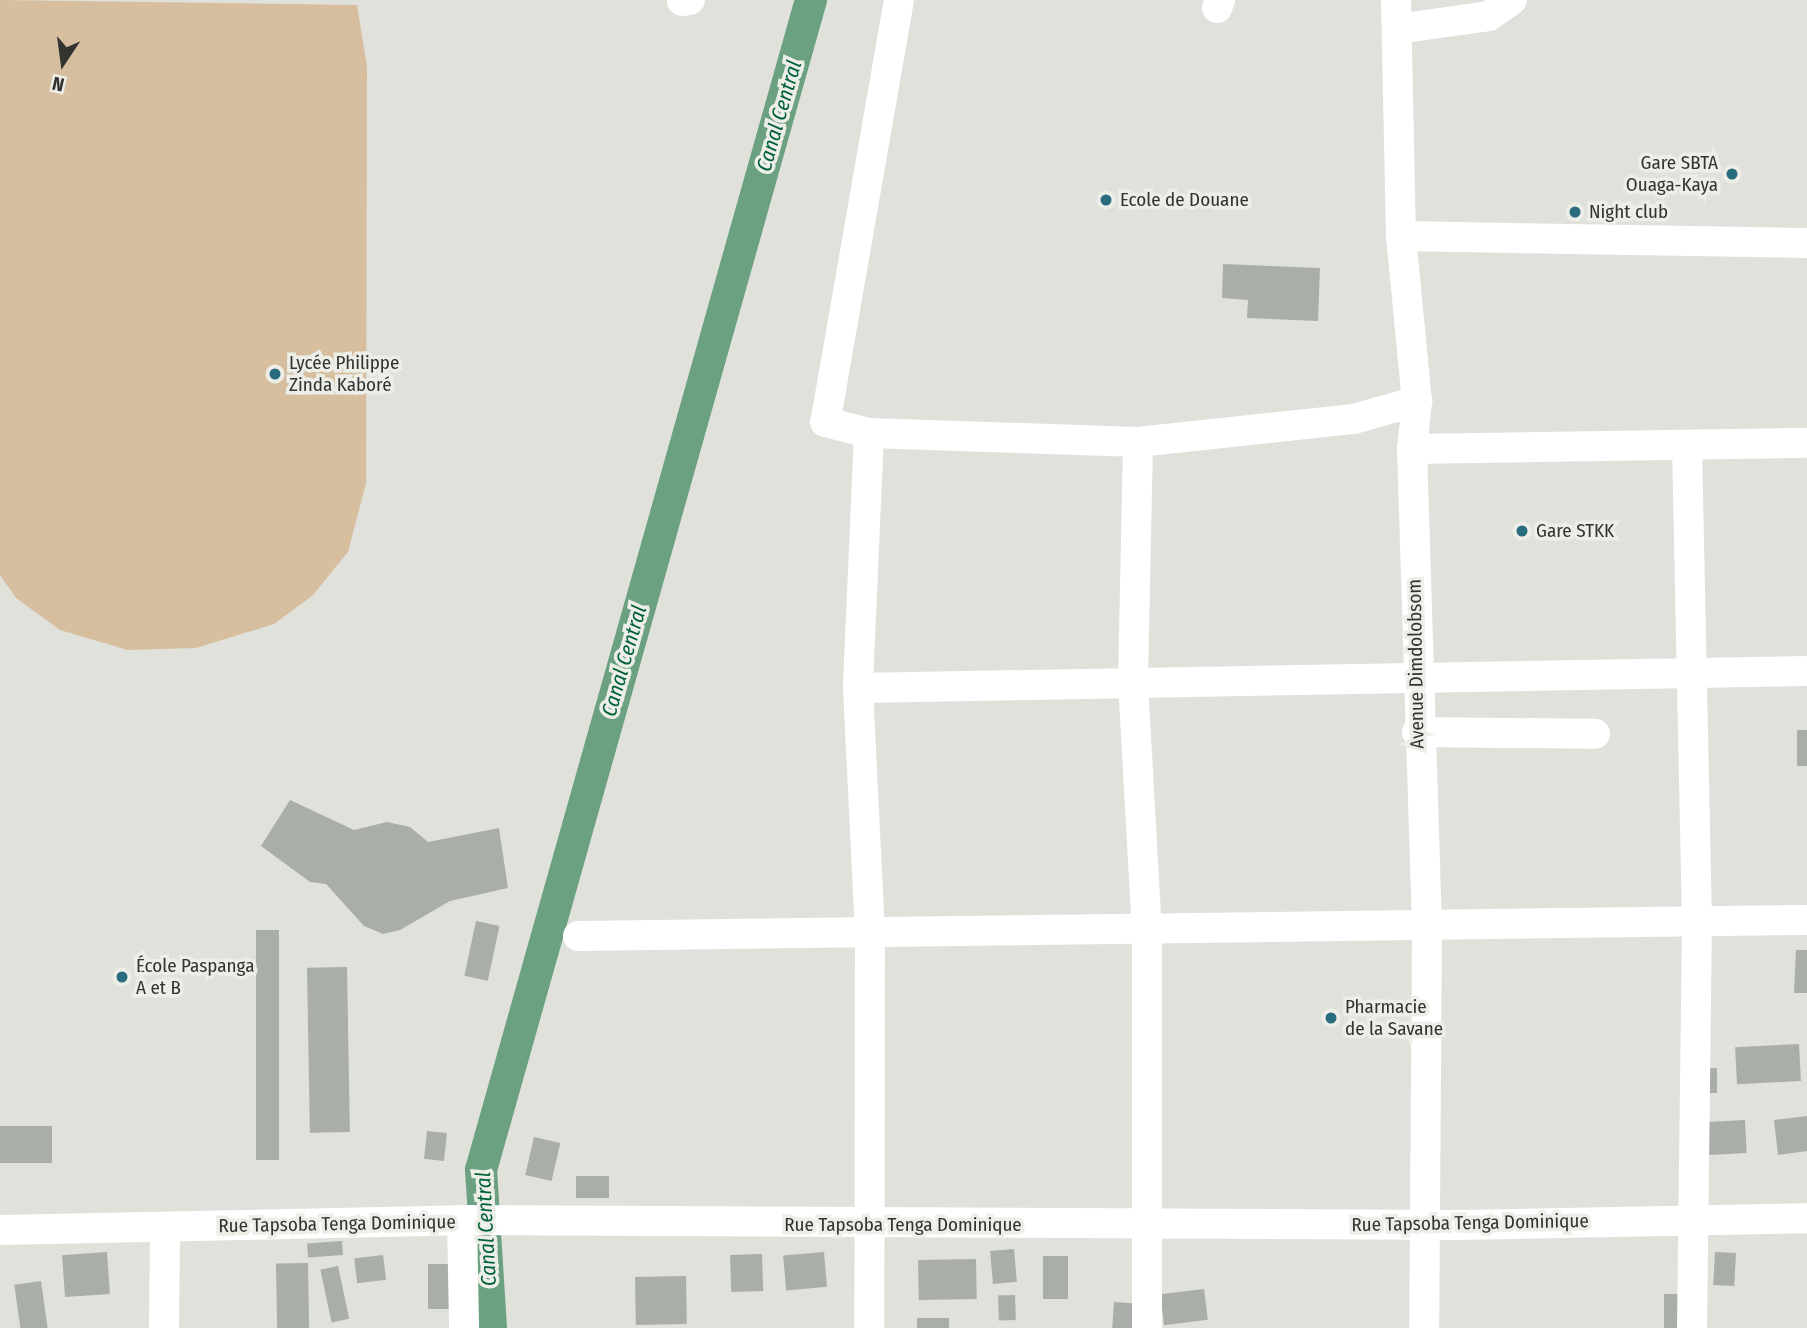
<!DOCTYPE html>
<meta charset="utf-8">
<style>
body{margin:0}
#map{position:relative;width:1807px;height:1328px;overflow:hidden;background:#dfe1da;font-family:"Fira Sans Condensed",sans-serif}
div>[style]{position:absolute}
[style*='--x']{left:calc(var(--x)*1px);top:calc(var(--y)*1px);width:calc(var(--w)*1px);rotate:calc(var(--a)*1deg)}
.green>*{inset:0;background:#d6be9e}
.canal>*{height:32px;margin:-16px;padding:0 16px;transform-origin:16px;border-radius:16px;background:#6ba081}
.building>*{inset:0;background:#aaaea8;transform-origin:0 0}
.minor>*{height:30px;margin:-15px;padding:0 15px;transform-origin:15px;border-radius:15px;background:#fff}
.dots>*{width:19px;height:19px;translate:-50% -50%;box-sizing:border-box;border:4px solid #eceee7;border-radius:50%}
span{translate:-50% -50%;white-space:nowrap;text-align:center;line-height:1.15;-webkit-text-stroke:7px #eceee7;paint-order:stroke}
.poi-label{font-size:19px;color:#333331}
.right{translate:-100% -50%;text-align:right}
.left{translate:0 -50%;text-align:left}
.street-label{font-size:19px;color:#333331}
.water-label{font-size:21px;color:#006139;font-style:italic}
.north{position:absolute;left:28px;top:28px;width:70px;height:70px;-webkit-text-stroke:5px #eceee7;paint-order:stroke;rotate:193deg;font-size:19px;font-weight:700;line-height:28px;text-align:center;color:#333331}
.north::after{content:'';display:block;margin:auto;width:24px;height:32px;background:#333331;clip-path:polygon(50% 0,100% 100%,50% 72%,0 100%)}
</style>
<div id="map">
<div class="green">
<div style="clip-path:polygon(0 0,357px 5px,367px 67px,366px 483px,348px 552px,312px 596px,274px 624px,196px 648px,128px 650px,60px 630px,16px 598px,0 575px)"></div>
</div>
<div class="canal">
<div style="--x:491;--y:1328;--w:158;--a:-93.6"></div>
<div style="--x:481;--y:1170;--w:1216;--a:-74.25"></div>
</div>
<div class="building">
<div style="clip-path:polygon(1223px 264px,1320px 268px,1318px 321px,1247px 318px,1248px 300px,1222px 298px)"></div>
<div style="left:1797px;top:730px;width:10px;height:36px"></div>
<div style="clip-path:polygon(290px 800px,354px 830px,387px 822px,410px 827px,428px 842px,499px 828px,508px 888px,450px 901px,400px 930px,383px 934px,364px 926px,326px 884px,310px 882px,261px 846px)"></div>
<div style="left:476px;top:921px;width:24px;height:56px;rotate:12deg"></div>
<div style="left:256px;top:930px;width:23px;height:230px"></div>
<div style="clip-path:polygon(1796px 950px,1807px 950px,1807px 993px,1794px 993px)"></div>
<div style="left:347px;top:967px;width:165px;height:40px;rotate:89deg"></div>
<div style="left:1799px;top:1044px;width:37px;height:64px;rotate:87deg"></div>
<div style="left:1702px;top:1068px;width:15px;height:25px"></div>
<div style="clip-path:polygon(1807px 1116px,1807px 1151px,1778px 1155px,1774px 1120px)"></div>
<div style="left:1745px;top:1120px;width:33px;height:38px;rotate:87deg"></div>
<div style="left:0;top:1126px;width:52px;height:37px"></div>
<div style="left:427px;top:1131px;width:20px;height:28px;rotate:6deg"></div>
<div style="left:534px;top:1137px;width:27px;height:39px;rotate:13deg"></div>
<div style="left:576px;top:1176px;width:33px;height:22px"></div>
<div style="left:342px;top:1241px;width:14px;height:35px;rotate:86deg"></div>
<div style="left:1014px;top:1249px;width:33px;height:24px;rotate:85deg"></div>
<div style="left:107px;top:1252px;width:42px;height:45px;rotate:86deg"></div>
<div style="left:824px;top:1252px;width:35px;height:41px;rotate:85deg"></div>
<div style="left:1715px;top:1252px;width:21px;height:33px;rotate:3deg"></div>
<div style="left:762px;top:1254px;width:37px;height:32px;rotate:88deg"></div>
<div style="left:383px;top:1255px;width:25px;height:29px;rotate:83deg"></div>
<div style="left:1043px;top:1256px;width:25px;height:43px"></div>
<div style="left:976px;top:1259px;width:40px;height:58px;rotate:89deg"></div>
<div style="left:308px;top:1263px;width:65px;height:32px;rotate:89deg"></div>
<div style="left:428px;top:1264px;width:21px;height:45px"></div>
<div style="left:338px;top:1266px;width:54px;height:18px;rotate:78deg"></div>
<div style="left:686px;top:1276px;width:48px;height:51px;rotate:89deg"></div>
<div style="left:41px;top:1281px;width:48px;height:27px;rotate:82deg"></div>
<div style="left:1204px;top:1289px;width:31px;height:44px;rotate:83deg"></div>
<div style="left:1664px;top:1294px;width:15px;height:34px"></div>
<div style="left:1015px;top:1295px;width:25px;height:17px;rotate:88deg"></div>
<div style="left:1114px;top:1302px;width:26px;height:26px;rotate:4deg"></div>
<div style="left:949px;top:1318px;width:10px;height:32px;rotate:90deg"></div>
</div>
<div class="minor">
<div style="--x:899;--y:0;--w:428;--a:99.9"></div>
<div style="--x:825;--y:422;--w:45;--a:14"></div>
<div style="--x:869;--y:433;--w:269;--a:1.9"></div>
<div style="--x:1138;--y:442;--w:217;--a:-6.1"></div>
<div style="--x:1354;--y:419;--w:66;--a:-15.9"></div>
<div style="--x:1396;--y:0;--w:236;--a:88.8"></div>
<div style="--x:1401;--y:236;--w:166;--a:84.5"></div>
<div style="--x:1417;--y:401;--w:48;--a:95.9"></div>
<div style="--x:1412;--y:449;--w:480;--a:88.2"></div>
<div style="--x:1427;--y:929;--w:399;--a:90.4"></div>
<div style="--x:682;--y:1;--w:8;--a:-7"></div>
<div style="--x:1217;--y:8;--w:9;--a:-69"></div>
<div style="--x:1397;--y:29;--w:93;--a:-8"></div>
<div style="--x:1489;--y:16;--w:28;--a:-35"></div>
<div style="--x:1401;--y:236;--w:406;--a:1"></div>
<div style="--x:869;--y:433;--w:255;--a:92.5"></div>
<div style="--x:858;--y:688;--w:249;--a:87.2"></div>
<div style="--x:870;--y:937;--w:391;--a:90.1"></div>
<div style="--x:1138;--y:442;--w:240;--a:91.2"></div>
<div style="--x:1133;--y:682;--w:251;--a:86.8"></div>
<div style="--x:1147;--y:933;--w:395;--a:90"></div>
<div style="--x:1687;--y:446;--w:474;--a:88.8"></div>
<div style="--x:1697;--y:920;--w:408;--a:90.7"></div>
<div style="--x:1412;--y:449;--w:395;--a:-0.9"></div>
<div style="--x:858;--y:688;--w:949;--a:-1.03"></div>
<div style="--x:1417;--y:732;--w:178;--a:0.6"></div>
<div style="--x:578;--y:936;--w:1229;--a:-0.75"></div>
<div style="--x:462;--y:1220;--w:108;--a:88.9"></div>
<div style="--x:0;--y:1230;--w:462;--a:-1.2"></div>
<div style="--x:462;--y:1220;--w:996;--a:0.29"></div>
<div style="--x:1458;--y:1225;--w:349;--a:-1.1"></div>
<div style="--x:164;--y:1328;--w:100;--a:-89.4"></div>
</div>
<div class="dots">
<div style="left:1732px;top:174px;background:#2a6c7f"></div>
<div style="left:1106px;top:200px;background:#2a6c7f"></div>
<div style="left:1575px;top:212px;background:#2a6c7f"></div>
<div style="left:275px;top:374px;background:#2a6c7f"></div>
<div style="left:1522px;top:531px;background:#2a6c7f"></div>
<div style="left:122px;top:977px;background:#2a6c7f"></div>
<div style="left:1331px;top:1018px;background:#2a6c7f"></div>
</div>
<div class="poi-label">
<span class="right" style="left:1718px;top:174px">Gare SBTA<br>Ouaga-Kaya</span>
<span class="left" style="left:1120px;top:200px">Ecole de Douane</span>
<span class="left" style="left:1589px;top:212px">Night club</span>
<span class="left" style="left:289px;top:374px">Lycée Philippe<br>Zinda Kaboré</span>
<span class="left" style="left:1536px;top:531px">Gare STKK</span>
<span class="left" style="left:136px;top:977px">École Paspanga<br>A et B</span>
<span class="left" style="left:1345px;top:1018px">Pharmacie<br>de la Savane</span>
</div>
<div class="street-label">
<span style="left:1416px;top:664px;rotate:-91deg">Avenue Dimdolobsom</span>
<span style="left:1470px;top:1223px;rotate:-1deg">Rue Tapsoba Tenga Dominique</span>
<span style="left:337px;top:1224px;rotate:-1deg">Rue Tapsoba Tenga Dominique</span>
<span style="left:903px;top:1225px">Rue Tapsoba Tenga Dominique</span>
</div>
<div class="water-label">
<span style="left:779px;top:116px;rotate:-74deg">Canal Central</span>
<span style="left:624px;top:661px;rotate:-74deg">Canal Central</span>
<span style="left:486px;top:1229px;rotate:-93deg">Canal Central</span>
</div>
<div class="north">N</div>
</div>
